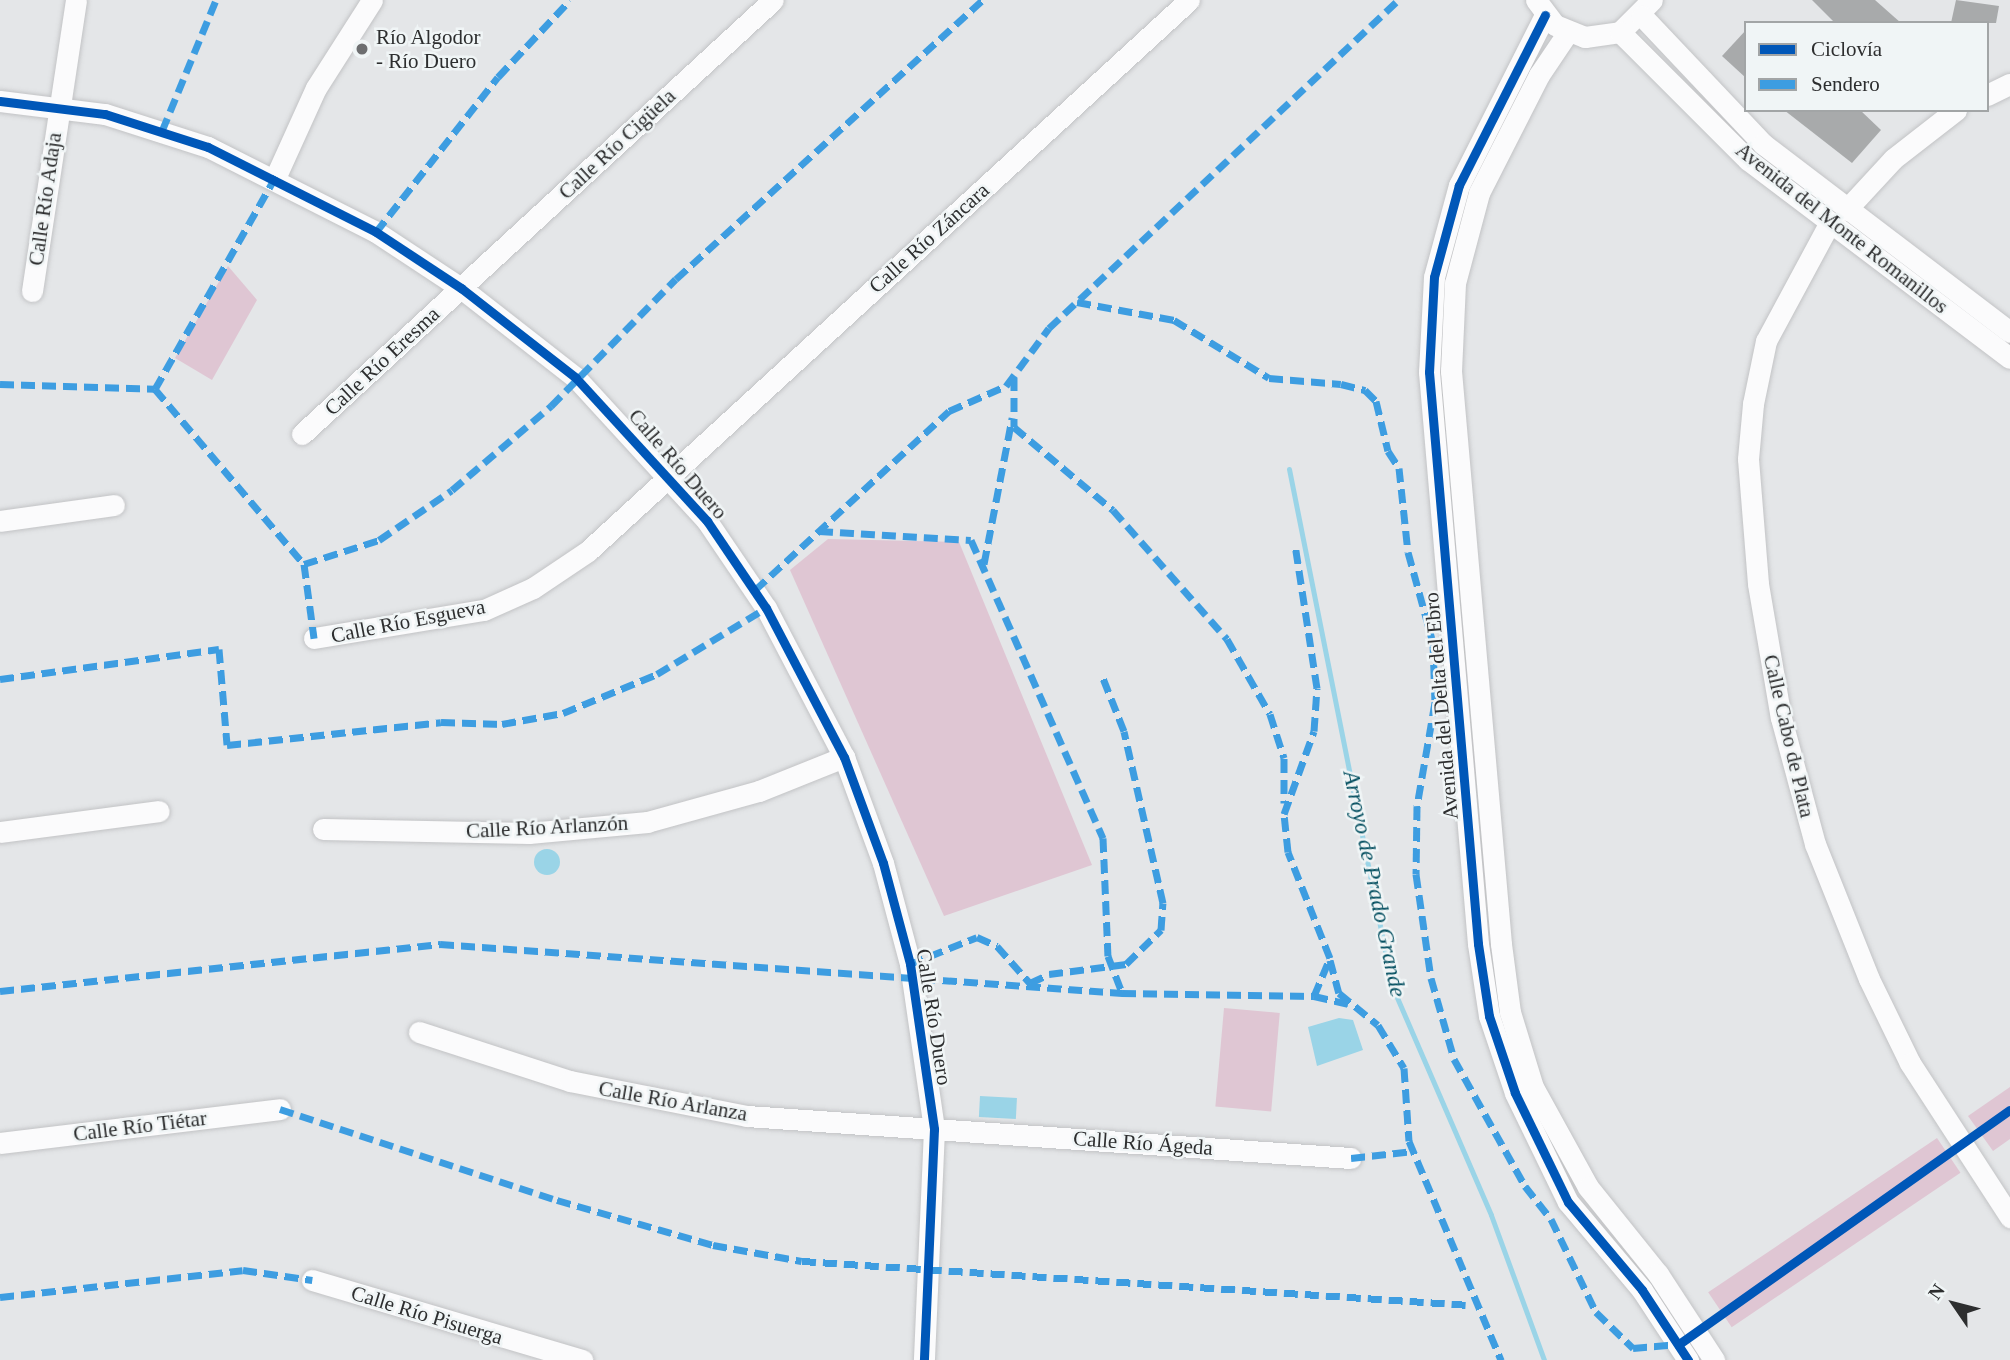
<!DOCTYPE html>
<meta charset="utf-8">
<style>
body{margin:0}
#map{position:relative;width:2010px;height:1360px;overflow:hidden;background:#e4e6e8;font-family:Georgia,serif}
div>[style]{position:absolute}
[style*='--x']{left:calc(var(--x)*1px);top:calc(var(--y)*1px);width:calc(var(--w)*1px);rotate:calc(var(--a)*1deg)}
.green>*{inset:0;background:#dfc6d3;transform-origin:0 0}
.water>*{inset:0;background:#9ad4e7;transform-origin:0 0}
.round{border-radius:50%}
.stream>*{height:5px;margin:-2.5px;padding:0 2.5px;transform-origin:2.5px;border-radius:2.5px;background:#9ad4e7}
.building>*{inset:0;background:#a8aaab}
.roads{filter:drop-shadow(0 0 2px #c2c3c5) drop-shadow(0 0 2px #c2c3c5)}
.minor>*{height:21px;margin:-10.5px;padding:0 10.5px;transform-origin:10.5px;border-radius:10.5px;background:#fbfbfc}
.quiet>*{height:7px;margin-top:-3.5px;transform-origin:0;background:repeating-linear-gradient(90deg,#3d9de1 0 14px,transparent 0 21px)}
.cycleway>*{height:9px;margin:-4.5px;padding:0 4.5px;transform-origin:4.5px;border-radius:4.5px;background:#0057b8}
.dots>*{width:19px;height:19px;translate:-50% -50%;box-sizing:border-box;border:4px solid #f0f5f6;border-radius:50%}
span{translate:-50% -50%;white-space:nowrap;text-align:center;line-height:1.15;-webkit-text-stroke:5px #f0f5f6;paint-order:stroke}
.poi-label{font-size:21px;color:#2d2e2f}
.left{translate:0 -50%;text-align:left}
.street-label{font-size:21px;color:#2d2e2f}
.water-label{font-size:23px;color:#044f60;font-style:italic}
.legend{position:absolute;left:1744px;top:21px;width:245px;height:91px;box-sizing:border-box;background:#f0f5f6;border:2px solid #a2a5a6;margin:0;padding:9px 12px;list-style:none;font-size:21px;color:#2d2e2f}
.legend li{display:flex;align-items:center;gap:14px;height:35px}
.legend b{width:35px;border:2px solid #a2a5a6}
.north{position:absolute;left:1919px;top:1269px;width:70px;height:70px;-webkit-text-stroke:5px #f0f5f6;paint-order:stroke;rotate:305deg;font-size:19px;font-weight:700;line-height:28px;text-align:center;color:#2d2e2f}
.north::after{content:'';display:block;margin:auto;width:24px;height:32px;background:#2d2e2f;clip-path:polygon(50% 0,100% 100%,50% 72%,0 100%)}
</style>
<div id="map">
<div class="green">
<div style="clip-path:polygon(228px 266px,257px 300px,212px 380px,175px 358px)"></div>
<div style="clip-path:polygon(828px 539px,959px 542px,1092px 865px,944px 916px,790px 570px)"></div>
<div style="left:1224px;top:1008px;width:56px;height:99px;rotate:5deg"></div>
<div style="clip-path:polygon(2010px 1087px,2010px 1139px,1993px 1151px,1968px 1116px)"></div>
<div style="left:1937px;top:1138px;width:42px;height:276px;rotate:56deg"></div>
</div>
<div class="water">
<div class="round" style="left:534px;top:849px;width:26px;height:26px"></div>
<div style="clip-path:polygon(1339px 1018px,1353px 1020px,1363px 1050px,1317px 1066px,1308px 1027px)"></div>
<div style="left:980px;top:1096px;width:37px;height:21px;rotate:3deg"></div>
</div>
<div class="stream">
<div style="--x:1289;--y:469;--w:527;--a:78.73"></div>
<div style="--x:1392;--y:986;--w:249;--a:66.6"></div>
<div style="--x:1491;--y:1215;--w:154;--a:69.9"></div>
</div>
<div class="building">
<div style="clip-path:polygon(1812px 0,1875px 0,1901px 23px,1835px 23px)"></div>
<div style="clip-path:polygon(1956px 0,1999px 6px,1996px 23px,1951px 23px)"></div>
<div style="clip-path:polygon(1746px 30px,1746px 78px,1722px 56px)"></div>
<div style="clip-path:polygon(1784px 110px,1860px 110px,1881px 130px,1852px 163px)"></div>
</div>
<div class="roads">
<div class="minor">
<div style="--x:1536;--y:0;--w:31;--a:53"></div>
<div style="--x:1555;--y:25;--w:32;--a:22"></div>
<div style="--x:1585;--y:37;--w:35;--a:-8"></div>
<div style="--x:1620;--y:32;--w:45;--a:-45"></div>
<div style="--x:1545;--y:15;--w:191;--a:116.8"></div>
<div style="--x:1459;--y:185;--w:95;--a:105.2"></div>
<div style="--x:1434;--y:277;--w:95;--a:93"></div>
<div style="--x:1429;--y:372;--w:574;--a:85.1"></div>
<div style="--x:1478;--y:944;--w:73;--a:81.3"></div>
<div style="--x:1489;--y:1016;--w:81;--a:71.3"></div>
<div style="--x:1515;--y:1093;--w:121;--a:64.1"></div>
<div style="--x:1568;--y:1202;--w:115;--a:49.9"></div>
<div style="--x:1642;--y:1290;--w:84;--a:56.7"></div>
<div style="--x:1642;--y:16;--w:176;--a:46.6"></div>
<div style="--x:1763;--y:144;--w:310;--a:37.3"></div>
<div style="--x:1568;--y:32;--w:52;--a:124"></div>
<div style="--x:1539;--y:75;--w:132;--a:117"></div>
<div style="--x:1479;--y:193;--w:93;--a:104.9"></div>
<div style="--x:1455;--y:283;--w:88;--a:92.6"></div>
<div style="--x:1451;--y:371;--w:575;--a:85.01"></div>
<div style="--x:1501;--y:944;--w:69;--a:82.5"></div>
<div style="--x:1510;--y:1012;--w:78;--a:73"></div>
<div style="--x:1533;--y:1087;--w:114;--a:61.2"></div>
<div style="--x:1588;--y:1187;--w:112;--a:51.2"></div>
<div style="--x:1658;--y:1274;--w:103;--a:56.9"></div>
<div style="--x:1620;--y:32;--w:181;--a:45"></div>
<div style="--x:1748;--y:160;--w:328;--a:37.1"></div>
<div style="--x:1987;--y:95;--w:25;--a:-26"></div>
<div style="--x:0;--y:101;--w:106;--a:7.1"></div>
<div style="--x:105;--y:114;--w:108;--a:17.8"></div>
<div style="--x:208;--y:147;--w:188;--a:26.8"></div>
<div style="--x:376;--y:232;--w:102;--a:33.4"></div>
<div style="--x:461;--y:288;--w:146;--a:38"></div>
<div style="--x:576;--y:378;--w:194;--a:47.5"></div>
<div style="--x:707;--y:521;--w:105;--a:55.9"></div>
<div style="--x:766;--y:608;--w:168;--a:62.4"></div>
<div style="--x:844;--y:757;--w:113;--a:69.8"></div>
<div style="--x:883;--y:863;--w:105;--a:75"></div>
<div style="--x:910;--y:964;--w:167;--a:81.7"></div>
<div style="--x:934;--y:1129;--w:231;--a:92.5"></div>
<div style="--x:276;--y:176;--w:97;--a:-65.6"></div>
<div style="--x:316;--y:88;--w:104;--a:-57.5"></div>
<div style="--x:1846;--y:210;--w:69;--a:-47.3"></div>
<div style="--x:1893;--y:159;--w:80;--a:-37.9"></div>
<div style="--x:1829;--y:224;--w:133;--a:118.3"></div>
<div style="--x:1766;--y:341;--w:64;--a:101.7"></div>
<div style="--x:1753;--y:404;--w:55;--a:95.2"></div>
<div style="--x:1748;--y:459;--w:125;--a:85.4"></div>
<div style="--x:1758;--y:584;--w:136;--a:80.3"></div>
<div style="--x:1781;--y:718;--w:131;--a:74.9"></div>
<div style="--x:1815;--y:844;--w:145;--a:68.2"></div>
<div style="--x:1869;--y:979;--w:93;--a:64"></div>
<div style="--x:1910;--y:1063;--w:184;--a:57"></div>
<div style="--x:32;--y:291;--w:294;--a:-81.4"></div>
<div style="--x:302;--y:434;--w:640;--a:-42.66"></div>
<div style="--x:0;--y:521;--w:115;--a:-8"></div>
<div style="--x:314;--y:638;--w:172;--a:-9.4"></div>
<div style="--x:484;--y:610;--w:54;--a:-24.2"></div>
<div style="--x:533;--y:588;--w:66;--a:-33.9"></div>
<div style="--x:588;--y:551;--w:815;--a:-42.51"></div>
<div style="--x:323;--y:829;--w:206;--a:1.1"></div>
<div style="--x:529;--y:833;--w:119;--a:-5.3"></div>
<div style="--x:647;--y:822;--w:116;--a:-15.5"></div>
<div style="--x:759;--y:791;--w:92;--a:-21.8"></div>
<div style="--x:0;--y:832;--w:160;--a:-7.5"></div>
<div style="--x:419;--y:1032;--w:159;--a:18"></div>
<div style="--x:570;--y:1081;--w:180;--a:11.2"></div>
<div style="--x:747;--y:1116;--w:605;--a:3.98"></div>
<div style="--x:0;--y:1143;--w:282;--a:-6.9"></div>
<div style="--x:312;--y:1280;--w:282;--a:16.5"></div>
</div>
</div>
<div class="quiet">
<div style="--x:162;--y:131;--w:142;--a:-67.6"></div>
<div style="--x:376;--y:232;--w:197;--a:-51.8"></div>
<div style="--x:498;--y:77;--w:105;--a:-46.9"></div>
<div style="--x:1077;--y:302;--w:99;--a:10.5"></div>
<div style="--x:1174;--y:320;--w:111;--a:31.4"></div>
<div style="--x:1269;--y:378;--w:72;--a:4.8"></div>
<div style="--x:1341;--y:384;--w:25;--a:14"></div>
<div style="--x:1365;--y:390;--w:16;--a:45"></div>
<div style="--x:1376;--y:401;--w:51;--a:76.5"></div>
<div style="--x:1388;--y:451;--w:20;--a:57"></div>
<div style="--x:1399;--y:468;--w:84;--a:83.9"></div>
<div style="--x:1408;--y:552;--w:94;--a:74.6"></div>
<div style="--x:1433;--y:643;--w:59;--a:88.1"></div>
<div style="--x:1435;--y:702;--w:106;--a:99.8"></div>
<div style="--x:1417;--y:806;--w:68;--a:90.8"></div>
<div style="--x:1416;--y:874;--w:105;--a:81.8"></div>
<div style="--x:1431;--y:978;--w:84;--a:74.1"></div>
<div style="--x:1454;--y:1059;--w:145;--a:60.8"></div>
<div style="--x:1525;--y:1186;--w:42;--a:51.8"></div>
<div style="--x:1551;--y:1219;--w:103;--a:64.2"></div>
<div style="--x:1596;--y:1312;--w:52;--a:44.2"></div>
<div style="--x:1633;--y:1348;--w:46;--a:-5"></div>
<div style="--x:1014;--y:377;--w:50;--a:90"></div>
<div style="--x:1014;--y:427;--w:129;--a:40"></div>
<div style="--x:1113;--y:510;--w:172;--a:48.5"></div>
<div style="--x:1227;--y:639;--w:86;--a:60.2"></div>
<div style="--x:1270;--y:714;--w:46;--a:72.3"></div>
<div style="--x:1284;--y:758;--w:45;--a:90"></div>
<div style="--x:0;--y:384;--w:155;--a:1.8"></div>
<div style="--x:155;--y:389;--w:245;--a:-60.4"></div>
<div style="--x:155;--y:389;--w:230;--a:49.6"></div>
<div style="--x:304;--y:564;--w:75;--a:82.3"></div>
<div style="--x:819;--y:531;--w:152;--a:3.4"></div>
<div style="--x:971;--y:540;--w:326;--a:66.1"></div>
<div style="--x:1103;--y:838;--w:118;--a:87.6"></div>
<div style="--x:1108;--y:956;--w:40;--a:69"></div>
<div style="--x:304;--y:564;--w:79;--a:-17.7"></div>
<div style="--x:379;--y:540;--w:88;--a:-34.4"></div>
<div style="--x:452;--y:490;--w:130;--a:-40.3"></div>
<div style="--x:551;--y:406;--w:178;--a:-45.5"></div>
<div style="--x:676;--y:279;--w:415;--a:-42.3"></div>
<div style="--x:984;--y:564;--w:149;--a:-79.1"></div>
<div style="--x:755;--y:590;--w:264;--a:-42.7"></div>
<div style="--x:949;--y:411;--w:62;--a:-23.7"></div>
<div style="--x:1006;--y:386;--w:72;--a:-53.4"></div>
<div style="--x:1049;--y:328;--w:479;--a:-43.2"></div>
<div style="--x:0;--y:679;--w:221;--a:-7.8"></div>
<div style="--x:219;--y:649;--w:96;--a:85.2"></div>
<div style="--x:227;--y:745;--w:215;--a:-6.1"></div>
<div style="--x:441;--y:722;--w:61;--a:1.9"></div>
<div style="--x:502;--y:724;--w:62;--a:-10.2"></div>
<div style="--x:563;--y:713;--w:102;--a:-22.5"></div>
<div style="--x:657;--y:674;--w:127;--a:-31.2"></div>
<div style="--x:1330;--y:960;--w:34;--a:75"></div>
<div style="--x:1339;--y:993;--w:50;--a:39.4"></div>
<div style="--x:1378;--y:1025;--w:50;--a:58.8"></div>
<div style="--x:1404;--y:1068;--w:73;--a:86.1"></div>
<div style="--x:1409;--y:1141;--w:238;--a:67.2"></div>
<div style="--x:910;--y:964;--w:72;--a:-21.9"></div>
<div style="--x:977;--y:937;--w:22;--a:24"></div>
<div style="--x:997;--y:946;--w:50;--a:48.3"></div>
<div style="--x:1030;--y:983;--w:21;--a:-25"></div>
<div style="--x:1049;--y:974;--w:78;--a:-7.4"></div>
<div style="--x:1126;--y:964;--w:49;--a:-44.2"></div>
<div style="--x:1161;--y:930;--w:27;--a:-86"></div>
<div style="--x:1163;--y:903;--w:176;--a:-102.8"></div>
<div style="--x:1124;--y:731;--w:62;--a:-111.6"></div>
<div style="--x:0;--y:991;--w:443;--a:-6.1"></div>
<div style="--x:440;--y:944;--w:684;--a:4.11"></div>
<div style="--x:1122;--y:993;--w:192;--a:0.9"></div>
<div style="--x:1314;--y:996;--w:41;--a:-67.2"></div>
<div style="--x:1330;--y:958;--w:114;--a:-111.6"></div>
<div style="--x:1288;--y:852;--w:38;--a:-96"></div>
<div style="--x:1284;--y:814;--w:88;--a:-70.1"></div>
<div style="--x:1314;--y:731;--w:43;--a:-86"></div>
<div style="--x:1317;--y:688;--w:145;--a:-98.7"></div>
<div style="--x:1314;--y:996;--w:35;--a:13"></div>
<div style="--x:280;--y:1109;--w:292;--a:18.2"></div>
<div style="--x:557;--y:1200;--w:162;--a:16.1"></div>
<div style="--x:713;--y:1245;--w:90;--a:10.2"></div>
<div style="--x:802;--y:1261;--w:668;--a:3.77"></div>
<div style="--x:1351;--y:1158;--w:63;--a:-6.3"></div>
<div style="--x:0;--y:1297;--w:244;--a:-6.3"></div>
<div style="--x:243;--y:1270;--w:70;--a:8.2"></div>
</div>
<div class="cycleway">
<div style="--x:1545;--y:15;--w:191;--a:116.8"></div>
<div style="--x:1459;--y:185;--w:95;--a:105.2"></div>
<div style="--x:1434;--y:277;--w:95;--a:93"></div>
<div style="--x:1429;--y:372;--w:574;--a:85.1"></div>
<div style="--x:1478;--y:944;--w:73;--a:81.3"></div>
<div style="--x:1489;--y:1016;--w:81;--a:71.3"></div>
<div style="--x:1515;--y:1093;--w:121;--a:64.1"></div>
<div style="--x:1568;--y:1202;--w:115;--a:49.9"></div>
<div style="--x:1642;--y:1290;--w:84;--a:56.7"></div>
<div style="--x:0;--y:101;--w:106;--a:7.1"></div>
<div style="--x:105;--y:114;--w:108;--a:17.8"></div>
<div style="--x:208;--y:147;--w:188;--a:26.8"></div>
<div style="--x:376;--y:232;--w:102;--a:33.4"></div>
<div style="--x:461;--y:288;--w:146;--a:38"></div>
<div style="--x:576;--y:378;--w:194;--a:47.5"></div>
<div style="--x:707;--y:521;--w:105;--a:55.9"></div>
<div style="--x:766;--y:608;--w:168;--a:62.4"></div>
<div style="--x:844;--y:757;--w:113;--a:69.8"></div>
<div style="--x:883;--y:863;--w:105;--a:75"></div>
<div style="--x:910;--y:964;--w:167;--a:81.7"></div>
<div style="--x:934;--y:1129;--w:231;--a:92.5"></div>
<div style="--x:1679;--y:1344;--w:405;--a:-35.3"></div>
</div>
<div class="dots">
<div style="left:362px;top:49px;background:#6d6e70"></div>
</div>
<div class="poi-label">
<span class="left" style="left:376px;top:49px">Río Algodor<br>- Río Duero</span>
</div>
<div class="street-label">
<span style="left:617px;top:144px;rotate:-43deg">Calle Río Cigüela</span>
<span style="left:45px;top:199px;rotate:-82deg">Calle Río Adaja</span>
<span style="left:1842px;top:228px;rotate:38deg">Avenida del Monte Romanillos</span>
<span style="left:929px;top:238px;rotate:-42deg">Calle Río Záncara</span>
<span style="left:382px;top:361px;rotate:-43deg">Calle Río Eresma</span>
<span style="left:678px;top:464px;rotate:49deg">Calle Río Duero</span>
<span style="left:408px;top:621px;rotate:-11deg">Calle Río Esgueva</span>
<span style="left:1441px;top:706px;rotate:-95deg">Avenida del Delta del Ebro</span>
<span style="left:1789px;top:736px;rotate:77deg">Calle Cabo de Plata</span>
<span style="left:547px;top:827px;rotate:-3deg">Calle Río Arlanzón</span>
<span style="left:934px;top:1017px;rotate:81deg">Calle Río Duero</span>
<span style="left:673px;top:1101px;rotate:10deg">Calle Río Arlanza</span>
<span style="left:140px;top:1126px;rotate:-7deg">Calle Río Tiétar</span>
<span style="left:1143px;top:1143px;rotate:4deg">Calle Río Ágeda</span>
<span style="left:427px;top:1315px;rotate:17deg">Calle Río Pisuerga</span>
</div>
<div class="water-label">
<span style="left:1374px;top:884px;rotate:78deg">Arroyo de Prado Grande</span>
</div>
<ul class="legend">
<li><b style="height:9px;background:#0057b8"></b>Ciclovía</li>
<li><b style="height:9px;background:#3d9de1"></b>Sendero</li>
</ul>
<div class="north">N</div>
</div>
